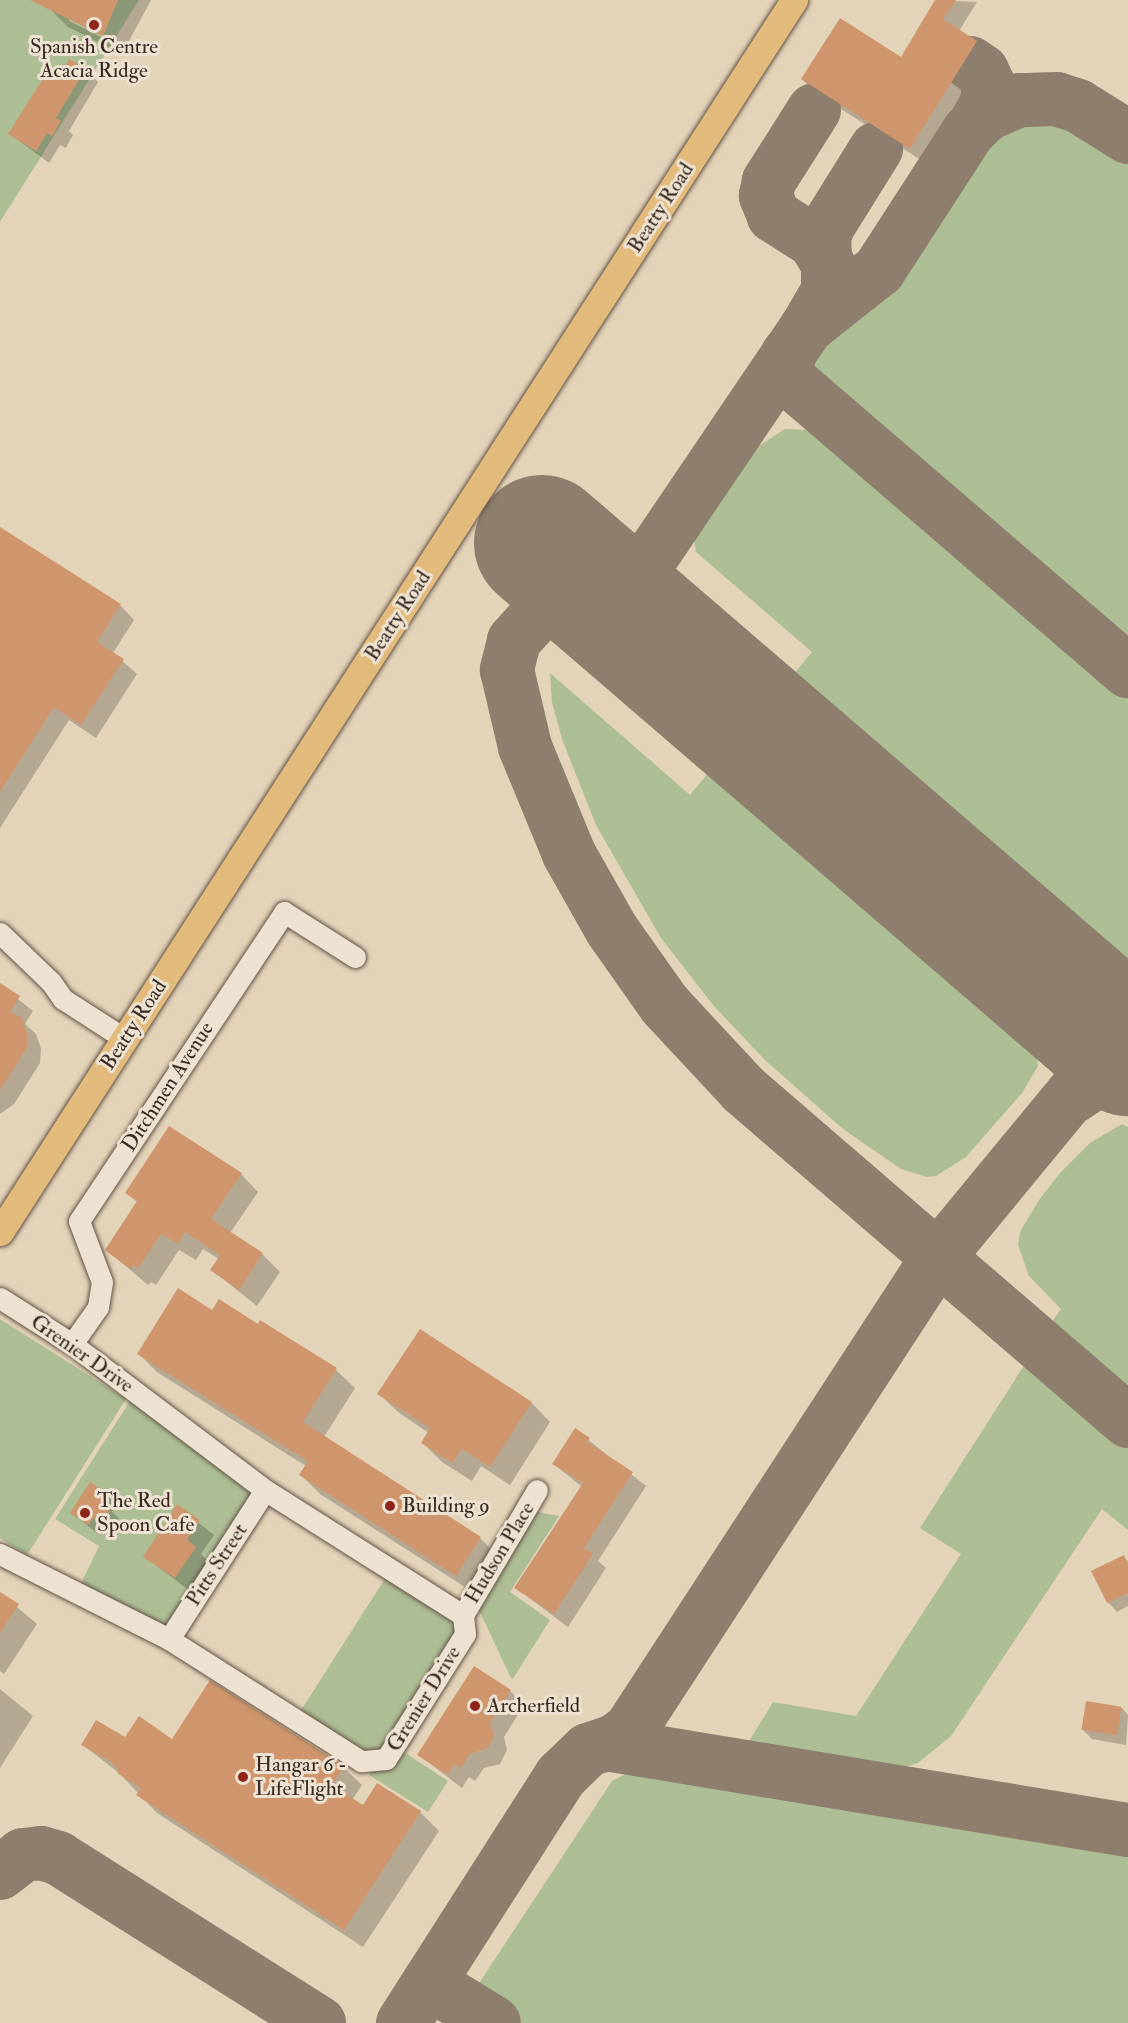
<!DOCTYPE html>
<style>
body{margin:0}
#map{position:relative;width:1128px;height:2023px;overflow:hidden;background:#e3d3b8;font-family:"IM FELL Double Pica",serif}
div>[style]{position:absolute}
[style*='--x']{left:calc(var(--x)*1px);top:calc(var(--y)*1px);width:calc(var(--w)*1px);rotate:calc(var(--a)*1deg)}
.green>*{inset:0;background:#adbe94}
.shadow>*{inset:0;background:#0003}
.taxiway>*{height:54px;margin:-27px;padding:0 27px;transform-origin:27px;border-radius:27px;background:#8e7e6d}
.runway>*{height:136px;margin:-68px;padding:0 68px;transform-origin:68px;border-radius:68px;background:#8e7e6d}
.building>*{inset:0;background:#cf966d;transform-origin:0 0}
.roads{filter:drop-shadow(0 0 2px #635448) drop-shadow(0 0 2px #635448)}
.minor>*{height:21px;margin:-10.5px;padding:0 10.5px;transform-origin:10.5px;border-radius:10.5px;background:#ede2d1}
.major>*{height:27px;margin:-13.5px;padding:0 13.5px;transform-origin:13.5px;border-radius:13.5px;background:#e2ba7c}
.dots>*{width:16px;height:16px;translate:-50% -50%;box-sizing:border-box;border:3px solid #ede2d1;border-radius:50%}
span{translate:-50% -50%;white-space:nowrap;text-align:center;line-height:1.15;-webkit-text-stroke:6px #ede2d1;paint-order:stroke}
.poi-label{font-size:21px;color:#382a22}
.left{translate:0 -50%;text-align:left}
.street-label{font-size:21px;color:#382a22}
</style>
<div id="map">
<div class="green">
<div style="clip-path:polygon(0 0,139px 0,0 222px)"></div>
<div style="clip-path:polygon(1047px 111px,1072px 118px,1128px 153px,1128px 647px,806px 377px,825px 335px,840px 318px,884px 283px,904px 259px,985px 133px,1015px 114px)"></div>
<div style="clip-path:polygon(785px 429px,811px 430px,845px 447px,1128px 691px,1128px 985px,783px 687px,812px 652px,696px 552px,694px 540px,753px 450px)"></div>
<div style="clip-path:polygon(550px 673px,690px 795px,720px 759px,1027px 1025px,1037px 1052px,1038px 1066px,1022px 1093px,966px 1157px,936px 1176px,927px 1177px,901px 1169px,843px 1129px,766px 1061px,713px 1005px,661px 938px,596px 825px,562px 739px,552px 702px)"></div>
<div style="clip-path:polygon(1122px 1124px,1128px 1127px,1128px 1396px,1066px 1343px,1053px 1320px,1061px 1309px,1029px 1276px,1018px 1245px,1020px 1232px,1039px 1200px,1060px 1173px,1090px 1143px)"></div>
<div style="clip-path:polygon(0 1319px,126px 1399px,27px 1555px,0 1538px)"></div>
<div style="clip-path:polygon(1025px 1364px,1036px 1366px,1128px 1445px,1128px 1530px,1102px 1509px,951px 1736px,918px 1763px,893px 1771px,746px 1746px,773px 1702px,856px 1716px,961px 1554px,920px 1528px)"></div>
<div style="clip-path:polygon(130px 1401px,257px 1493px,167px 1632px,78px 1590px,99px 1546px,55px 1519px)"></div>
<div style="clip-path:polygon(538px 1512px,559px 1516px,510px 1592px,550px 1620px,512px 1680px,478px 1608px)"></div>
<div style="clip-path:polygon(388px 1574px,457px 1618px,459px 1634px,384px 1755px,363px 1756px,298px 1715px)"></div>
<div style="clip-path:polygon(399px 1749px,448px 1781px,428px 1812px,369px 1775px,375px 1765px)"></div>
<div style="clip-path:polygon(640px 1767px,1128px 1852px,1128px 2023px,453px 2023px,612px 1781px)"></div>
</div>
<div class="shadow">
<div style="clip-path:polygon(evenodd,52px 0,151px 0,122px 54px,68px 27px,49px 8px,52px 0,69px 18px,110px 38px,109px 41px,69px 21px,69px 18px)"></div>
<div style="clip-path:polygon(938px 0,977px 2px,959px 31px,990px 56px,924px 162px,816px 93px,802px 79px,902px 59px)"></div>
<div style="clip-path:polygon(85px 69px,98px 82px,69px 131px,73px 135px,66px 148px,60px 145px,49px 163px,10px 134px,61px 78px)"></div>
<div style="clip-path:polygon(0 528px,120px 605px,134px 620px,113px 653px,137px 674px,96px 738px,69px 720px,0 828px)"></div>
<div style="clip-path:polygon(0 985px,33px 1011px,25px 1024px,36px 1034px,41px 1049px,40px 1063px,14px 1104px,0 1114px)"></div>
<div style="clip-path:polygon(241px 1174px,258px 1192px,230px 1233px,262px 1254px,280px 1272px,257px 1306px,212px 1270px,219px 1259px,203px 1249px,196px 1260px,179px 1250px,156px 1285px,151px 1282px,148px 1285px,107px 1250px,138px 1203px,127px 1193px)"></div>
<div style="clip-path:polygon(213px 1312px,336px 1370px,355px 1388px,324px 1437px,480px 1538px,499px 1557px,476px 1594px,320px 1494px,301px 1475px,306px 1466px,157px 1372px,138px 1353px)"></div>
<div style="clip-path:polygon(420px 1331px,532px 1403px,550px 1422px,510px 1485px,481px 1466px,472px 1481px,442px 1462px,423px 1443px,429px 1433px,398px 1412px,379px 1394px)"></div>
<div style="clip-path:polygon(576px 1430px,646px 1486px,598px 1561px,606px 1568px,568px 1627px,516px 1588px,582px 1487px,554px 1464px)"></div>
<div style="clip-path:polygon(108px 1496px,117px 1505px,112px 1512px,119px 1518px,110px 1531px,103px 1526px,98px 1534px,72px 1513px)"></div>
<div style="clip-path:polygon(177px 1506px,214px 1535px,201px 1554px,209px 1562px,190px 1591px,145px 1557px)"></div>
<div style="clip-path:polygon(1123px 1557px,1128px 1561px,1128px 1606px,1117px 1612px,1108px 1602px)"></div>
<div style="clip-path:polygon(0 1593px,37px 1624px,4px 1674px,0 1671px)"></div>
<div style="clip-path:polygon(0 1689px,33px 1716px,0 1768px)"></div>
<div style="clip-path:polygon(510px 1691px,524px 1705px,504px 1737px,507px 1750px,500px 1764px,484px 1768px,475px 1781px,469px 1777px,462px 1788px,419px 1755px)"></div>
<div style="clip-path:polygon(1122px 1708px,1128px 1715px,1126px 1745px,1092px 1739px,1083px 1730px)"></div>
<div style="clip-path:polygon(126px 1739px,173px 1741px,343px 1767px,362px 1785px,352px 1800px,363px 1807px,378px 1785px,420px 1812px,439px 1831px,363px 1947px,157px 1813px,119px 1773px,83px 1745px)"></div>
</div>
<div class="taxiway">
<div style="--x:970;--y:63;--w:14;--a:34"></div>
<div style="--x:982;--y:71;--w:17;--a:65"></div>
<div style="--x:989;--y:86;--w:17;--a:97"></div>
<div style="--x:987;--y:103;--w:25;--a:119"></div>
<div style="--x:1128;--y:137;--w:59;--a:-148.2"></div>
<div style="--x:1078;--y:106;--w:22;--a:-162"></div>
<div style="--x:1057;--y:99;--w:38;--a:178"></div>
<div style="--x:1019;--y:100;--w:36;--a:156"></div>
<div style="--x:986;--y:115;--w:23;--a:137"></div>
<div style="--x:969;--y:131;--w:166;--a:122.9"></div>
<div style="--x:879;--y:270;--w:92;--a:141.6"></div>
<div style="--x:807;--y:327;--w:298;--a:124.1"></div>
<div style="--x:640;--y:574;--w:33;--a:141"></div>
<div style="--x:614;--y:595;--w:54;--a:171.4"></div>
<div style="--x:561;--y:603;--w:25;--a:154"></div>
<div style="--x:538;--y:614;--w:36;--a:132"></div>
<div style="--x:514;--y:641;--w:30;--a:104"></div>
<div style="--x:507;--y:670;--w:79;--a:76.8"></div>
<div style="--x:525;--y:747;--w:116;--a:67.6"></div>
<div style="--x:569;--y:854;--w:87;--a:60.5"></div>
<div style="--x:612;--y:930;--w:92;--a:54.8"></div>
<div style="--x:665;--y:1005;--w:116;--a:47.1"></div>
<div style="--x:744;--y:1090;--w:507;--a:40.76"></div>
<div style="--x:825;--y:256;--w:18;--a:-93"></div>
<div style="--x:824;--y:238;--w:13;--a:-72"></div>
<div style="--x:828;--y:226;--w:91;--a:-58.1"></div>
<div style="--x:807;--y:327;--w:42;--a:-59.7"></div>
<div style="--x:828;--y:291;--w:27;--a:-90"></div>
<div style="--x:828;--y:264;--w:26;--a:-121"></div>
<div style="--x:815;--y:242;--w:49;--a:-147.6"></div>
<div style="--x:774;--y:216;--w:22;--a:-112"></div>
<div style="--x:766;--y:196;--w:15;--a:-79"></div>
<div style="--x:769;--y:181;--w:84;--a:-57.6"></div>
<div style="--x:788;--y:354;--w:13;--a:99"></div>
<div style="--x:786;--y:367;--w:17;--a:66"></div>
<div style="--x:793;--y:383;--w:442;--a:40.7"></div>
<div style="--x:663;--y:644;--w:67;--a:-139.9"></div>
<div style="--x:612;--y:601;--w:29;--a:-92"></div>
<div style="--x:611;--y:572;--w:21;--a:-125"></div>
<div style="--x:599;--y:555;--w:25;--a:-166"></div>
<div style="--x:575;--y:549;--w:25;--a:146"></div>
<div style="--x:554;--y:563;--w:14;--a:111"></div>
<div style="--x:549;--y:576;--w:14;--a:86"></div>
<div style="--x:550;--y:590;--w:32;--a:41"></div>
<div style="--x:574;--y:611;--w:15;--a:23"></div>
<div style="--x:588;--y:617;--w:41;--a:7"></div>
<div style="--x:629;--y:622;--w:186;--a:39.8"></div>
<div style="--x:1053;--y:981;--w:45;--a:33.3"></div>
<div style="--x:1091;--y:1006;--w:37;--a:5"></div>
<div style="--x:1074;--y:1096;--w:30;--a:-34"></div>
<div style="--x:1099;--y:1079;--w:29;--a:-10"></div>
<div style="--x:606;--y:1744;--w:529;--a:9.36"></div>
<div style="--x:0;--y:1873;--w:29;--a:-38"></div>
<div style="--x:23;--y:1855;--w:18;--a:-6"></div>
<div style="--x:41;--y:1853;--w:18;--a:16"></div>
<div style="--x:58;--y:1858;--w:309;--a:32.3"></div>
<div style="--x:429;--y:1983;--w:76;--a:31.6"></div>
<div style="--x:403;--y:2023;--w:293;--a:-57.4"></div>
<div style="--x:561;--y:1776;--w:37;--a:-44"></div>
<div style="--x:588;--y:1750;--w:26;--a:-18"></div>
<div style="--x:613;--y:1742;--w:21;--a:-35"></div>
<div style="--x:630;--y:1730;--w:564;--a:-56.93"></div>
<div style="--x:938;--y:1257;--w:228;--a:-50.5"></div>
<div style="--x:1083;--y:1081;--w:23;--a:-75"></div>
<div style="--x:1089;--y:1059;--w:23;--a:-95"></div>
<div style="--x:1087;--y:1036;--w:34;--a:-116"></div>
<div style="--x:1072;--y:1005;--w:195;--a:-138.1"></div>
</div>
<div class="runway">
<div style="--x:542;--y:543;--w:774;--a:40.75"></div>
</div>
<div class="building">
<div style="clip-path:polygon(30px 0,118px 0,103px 36px)"></div>
<div style="clip-path:polygon(935px 0,956px 0,943px 19px,977px 41px,910px 149px,801px 79px,840px 18px,901px 57px)"></div>
<div style="clip-path:polygon(69px 59px,86px 68px,56px 118px,61px 121px,52px 136px,47px 133px,36px 151px,8px 134px,49px 69px,60px 76px)"></div>
<div style="clip-path:polygon(0 527px,121px 604px,97px 642px,124px 659px,81px 725px,54px 707px,0 792px)"></div>
<div style="clip-path:polygon(0 983px,20px 996px,10px 1012px,22px 1018px,28px 1037px,27px 1048px,0 1090px)"></div>
<div style="clip-path:polygon(169px 1126px,242px 1173px,211px 1219px,263px 1253px,239px 1290px,210px 1270px,220px 1255px,185px 1232px,178px 1244px,161px 1234px,138px 1269px,133px 1265px,130px 1269px,105px 1250px,137px 1201px,125px 1193px)"></div>
<div style="clip-path:polygon(178px 1288px,212px 1310px,219px 1299px,258px 1324px,260px 1320px,337px 1368px,303px 1422px,481px 1537px,456px 1576px,299px 1475px,308px 1461px,137px 1354px)"></div>
<div style="clip-path:polygon(420px 1329px,532px 1402px,490px 1467px,462px 1449px,452px 1463px,421px 1443px,430px 1428px,377px 1394px)"></div>
<div style="clip-path:polygon(575px 1428px,590px 1438px,587px 1442px,633px 1472px,584px 1548px,593px 1554px,554px 1614px,514px 1588px,583px 1483px,552px 1464px)"></div>
<div style="clip-path:polygon(90px 1482px,109px 1495px,103px 1503px,111px 1508px,100px 1523px,93px 1518px,88px 1525px,70px 1513px)"></div>
<div style="clip-path:polygon(177px 1504px,200px 1520px,187px 1540px,196px 1547px,175px 1578px,143px 1557px)"></div>
<div style="clip-path:polygon(1124px 1555px,1128px 1564px,1128px 1593px,1107px 1603px,1091px 1571px)"></div>
<div style="clip-path:polygon(0 1592px,19px 1604px,0 1633px)"></div>
<div style="clip-path:polygon(474px 1666px,511px 1690px,490px 1722px,494px 1735px,489px 1747px,470px 1754px,461px 1768px,454px 1764px,448px 1775px,417px 1755px)"></div>
<div style="clip-path:polygon(210px 1680px,344px 1766px,332px 1785px,363px 1805px,377px 1783px,421px 1811px,344px 1930px,136px 1795px,141px 1788px,117px 1773px,119px 1770px,110px 1761px,81px 1745px,96px 1720px,125px 1737px,139px 1716px,172px 1739px)"></div>
<div style="left:1086px;top:1701px;width:36px;height:29px;rotate:9deg"></div>
</div>
<div class="roads">
<div class="minor">
<div style="--x:0;--y:933;--w:71;--a:43.9"></div>
<div style="--x:51;--y:982;--w:21;--a:55"></div>
<div style="--x:63;--y:999;--w:74;--a:32.8"></div>
<div style="--x:0;--y:1298;--w:85;--a:32.6"></div>
<div style="--x:72;--y:1344;--w:242;--a:37.1"></div>
<div style="--x:265;--y:1490;--w:234;--a:32.3"></div>
<div style="--x:463;--y:1615;--w:19;--a:84"></div>
<div style="--x:465;--y:1634;--w:148;--a:122.3"></div>
<div style="--x:386;--y:1759;--w:25;--a:175"></div>
<div style="--x:361;--y:1761;--w:227;--a:-147.6"></div>
<div style="--x:169;--y:1639;--w:189;--a:-153.3"></div>
<div style="--x:72;--y:1344;--w:45;--a:-54.9"></div>
<div style="--x:98;--y:1307;--w:25;--a:-81"></div>
<div style="--x:102;--y:1282;--w:65;--a:-110.7"></div>
<div style="--x:79;--y:1221;--w:371;--a:-56.4"></div>
<div style="--x:284;--y:912;--w:84;--a:32.4"></div>
<div style="--x:463;--y:1615;--w:145;--a:-59.4"></div>
<div style="--x:169;--y:1639;--w:177;--a:-57.2"></div>
</div>
<div class="major">
<div style="--x:0;--y:1232;--w:1466;--a:-57.2"></div>
</div>
</div>
<div class="dots">
<div style="left:94px;top:25px;background:#8f2418"></div>
<div style="left:390px;top:1506px;background:#8f2418"></div>
<div style="left:85px;top:1513px;background:#8f2418"></div>
<div style="left:475px;top:1706px;background:#8f2418"></div>
<div style="left:243px;top:1777px;background:#8f2418"></div>
</div>
<div class="poi-label">
<span style="left:94px;top:59px">Spanish Centre<br>Acacia Ridge</span>
<span class="left" style="left:97px;top:1513px">The Red<br>Spoon Cafe</span>
<span class="left" style="left:402px;top:1506px">Building 9</span>
<span class="left" style="left:487px;top:1706px">Archerfield</span>
<span class="left" style="left:255px;top:1777px">Hangar 6 -<br>LifeFlight</span>
</div>
<div class="street-label">
<span style="left:661px;top:208px;rotate:-57deg">Beatty Road</span>
<span style="left:398px;top:616px;rotate:-57deg">Beatty Road</span>
<span style="left:134px;top:1025px;rotate:-57deg">Beatty Road</span>
<span style="left:168px;top:1087px;rotate:-57deg">Ditchmen Avenue</span>
<span style="left:82px;top:1354px;rotate:35deg">Grenier Drive</span>
<span style="left:500px;top:1553px;rotate:-59deg">Hudson Place</span>
<span style="left:217px;top:1565px;rotate:-57deg">Pitts Street</span>
<span style="left:424px;top:1699px;rotate:-58deg">Grenier Drive</span>
</div>
</div>
